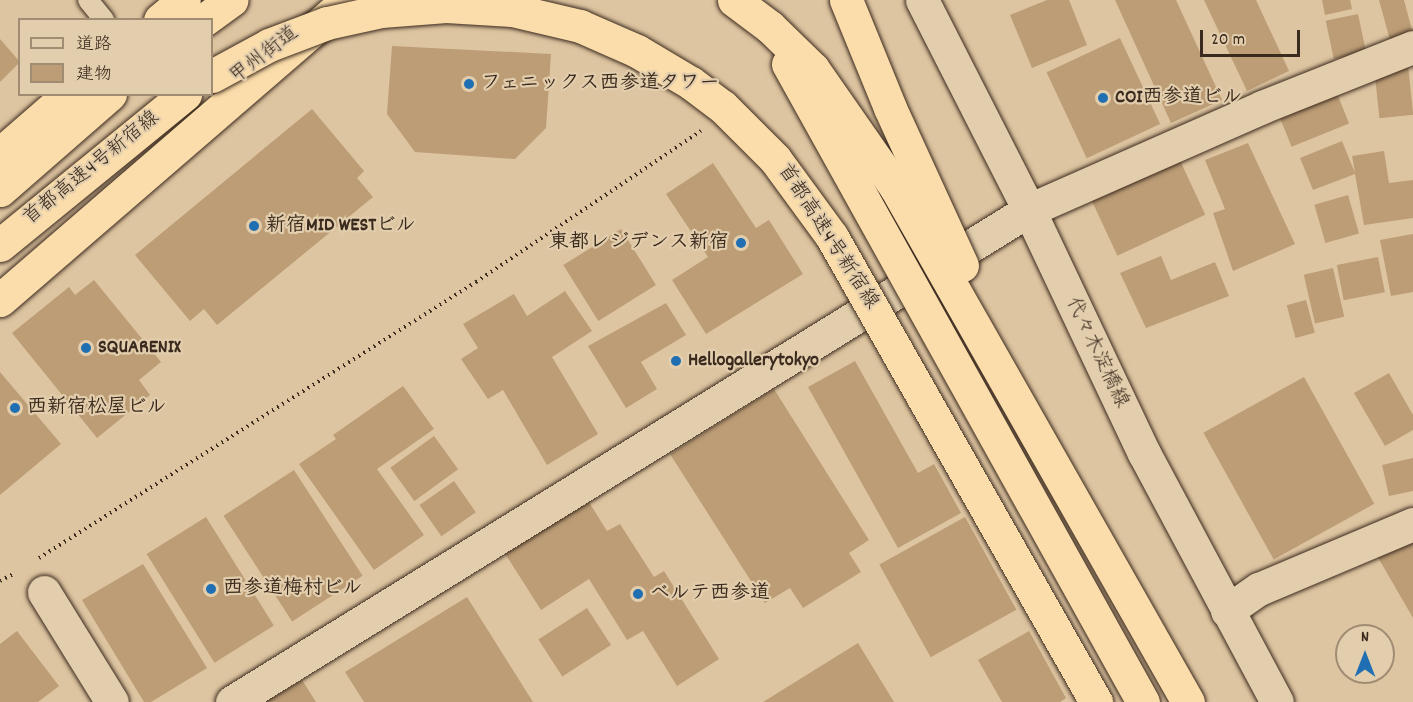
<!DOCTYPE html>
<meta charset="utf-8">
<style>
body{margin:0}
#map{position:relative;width:1413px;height:702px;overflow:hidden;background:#dec5a1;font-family:Dekko,"Klee One",sans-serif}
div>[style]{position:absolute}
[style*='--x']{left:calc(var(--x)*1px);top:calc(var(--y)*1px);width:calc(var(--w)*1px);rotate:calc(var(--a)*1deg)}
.building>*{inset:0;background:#bc9d76;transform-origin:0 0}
.path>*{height:4px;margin-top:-2px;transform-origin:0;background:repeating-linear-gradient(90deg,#3b2a1e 0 1.5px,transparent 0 6px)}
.roads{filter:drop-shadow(0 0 2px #3b2a1e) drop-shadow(0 0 2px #3b2a1e)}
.service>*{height:20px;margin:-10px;padding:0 10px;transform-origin:10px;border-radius:10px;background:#e2cdac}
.minor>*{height:33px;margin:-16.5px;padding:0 16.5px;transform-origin:16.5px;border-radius:16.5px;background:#e2cdac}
.tertiary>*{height:33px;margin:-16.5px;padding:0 16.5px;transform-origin:16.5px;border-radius:16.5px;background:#e2cdac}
.trunk>*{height:33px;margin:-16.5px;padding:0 16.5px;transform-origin:16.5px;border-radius:16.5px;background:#fbddab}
.motorway>*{height:33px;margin:-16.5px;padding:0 16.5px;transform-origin:16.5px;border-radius:16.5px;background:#fbddab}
.bridges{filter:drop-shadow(0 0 2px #3b2a1e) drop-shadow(0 0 2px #3b2a1e)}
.motorway-bridge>*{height:33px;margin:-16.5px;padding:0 16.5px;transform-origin:16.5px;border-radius:16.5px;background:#fbddab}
.dots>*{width:16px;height:16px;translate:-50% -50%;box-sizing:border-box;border:3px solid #e2cdac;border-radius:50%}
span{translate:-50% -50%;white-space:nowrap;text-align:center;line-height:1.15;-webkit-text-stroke:4.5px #e2cdac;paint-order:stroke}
.street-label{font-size:20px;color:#3b2a1e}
.poi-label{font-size:20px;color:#3b2a1e;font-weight:700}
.left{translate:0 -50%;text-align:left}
.right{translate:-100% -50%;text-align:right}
.legend{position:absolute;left:18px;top:18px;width:195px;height:78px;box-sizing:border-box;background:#e2cdac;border:2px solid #9f8c73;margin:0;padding:8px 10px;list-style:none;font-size:18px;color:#3b2a1e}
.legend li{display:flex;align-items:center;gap:12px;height:30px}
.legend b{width:30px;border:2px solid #9f8c73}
.north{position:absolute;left:1335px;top:624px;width:60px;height:60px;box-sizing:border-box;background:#e2cdac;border:2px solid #9f8c73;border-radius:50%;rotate:0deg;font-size:16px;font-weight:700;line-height:24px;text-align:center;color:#3b2a1e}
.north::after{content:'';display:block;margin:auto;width:21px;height:27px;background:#1f6fb2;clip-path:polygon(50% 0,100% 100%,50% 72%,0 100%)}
.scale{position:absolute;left:1200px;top:30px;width:100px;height:27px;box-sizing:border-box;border:3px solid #3b2a1e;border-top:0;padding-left:8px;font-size:18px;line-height:21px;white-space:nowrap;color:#3b2a1e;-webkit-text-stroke:4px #e2cdac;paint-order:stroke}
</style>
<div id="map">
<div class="building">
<div style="clip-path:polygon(1047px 0,1069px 0,1087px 45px,1032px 68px,1010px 15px)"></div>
<div style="clip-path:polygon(1115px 0,1176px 0,1222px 100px,1171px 123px)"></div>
<div style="clip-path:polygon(1204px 0,1256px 0,1289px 71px,1247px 91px)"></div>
<div style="clip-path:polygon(1322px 0,1350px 0,1352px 9px,1325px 15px)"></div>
<div style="clip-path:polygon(1379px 0,1404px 0,1413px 34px,1390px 40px)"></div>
<div style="left:1358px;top:14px;width:39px;height:33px;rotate:78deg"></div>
<div style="left:1120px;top:38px;width:95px;height:81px;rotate:65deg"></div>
<div style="clip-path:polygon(0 39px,20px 62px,0 82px)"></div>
<div style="clip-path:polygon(392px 46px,551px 54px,546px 128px,515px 159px,415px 152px,387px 114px)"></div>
<div style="left:1408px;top:65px;width:50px;height:34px;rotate:84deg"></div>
<div style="left:1336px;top:91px;width:35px;height:62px;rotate:68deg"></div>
<div style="clip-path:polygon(312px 109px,364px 171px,357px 178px,373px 197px,217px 325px,204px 309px,190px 321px,135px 255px)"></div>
<div style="clip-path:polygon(1342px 141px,1355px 173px,1352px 156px,1384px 151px,1389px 183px,1413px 180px,1413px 218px,1364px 225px,1355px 174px,1313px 190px,1300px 158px)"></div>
<div style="clip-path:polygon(1248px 143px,1295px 244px,1233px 271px,1213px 213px,1225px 209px,1205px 160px)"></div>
<div style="left:1177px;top:154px;width:67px;height:97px;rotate:65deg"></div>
<div style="clip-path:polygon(713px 163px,756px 228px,769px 220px,803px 274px,706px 334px,672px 280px,708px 257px,666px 194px)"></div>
<div style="left:1348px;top:195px;width:40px;height:35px;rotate:74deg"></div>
<div style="left:621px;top:229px;width:66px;height:68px;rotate:58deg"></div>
<div style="clip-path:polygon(1413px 234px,1413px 292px,1391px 296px,1380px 240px)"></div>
<div style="clip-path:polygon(1161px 256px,1171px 280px,1215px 262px,1229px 296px,1146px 328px,1120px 273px)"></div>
<div style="left:1378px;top:257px;width:36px;height:42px;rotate:79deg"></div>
<div style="left:1333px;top:268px;width:50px;height:30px;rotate:77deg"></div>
<div style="clip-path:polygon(94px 280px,161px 362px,139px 380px,150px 395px,97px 438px,12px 333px,69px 287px,75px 295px)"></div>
<div style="clip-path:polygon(565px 291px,592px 331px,552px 357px,598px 434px,547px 465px,503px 390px,488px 399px,461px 359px,478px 348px,463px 324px,514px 294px,527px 316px)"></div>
<div style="left:1306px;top:300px;width:34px;height:20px;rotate:75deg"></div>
<div style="clip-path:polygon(666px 303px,686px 335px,641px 362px,657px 389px,626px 408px,588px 346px)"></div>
<div style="clip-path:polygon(855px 361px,918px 473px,934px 464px,961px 513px,898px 548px,808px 387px)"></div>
<div style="clip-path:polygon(0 372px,61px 444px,0 495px)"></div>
<div style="clip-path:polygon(1389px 373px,1413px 415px,1413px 430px,1385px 446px,1354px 393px)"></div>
<div style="left:1304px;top:377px;width:145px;height:115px;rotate:61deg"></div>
<div style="clip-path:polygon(403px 386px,434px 429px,377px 469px,424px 535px,374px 570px,299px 464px,336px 439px,333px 435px)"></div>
<div style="clip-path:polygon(774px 389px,869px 540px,849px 553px,861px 572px,803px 608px,790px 588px,765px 603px,670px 454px)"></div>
<div style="left:434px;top:436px;width:41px;height:54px;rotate:54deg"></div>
<div style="clip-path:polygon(1413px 458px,1413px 491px,1389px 496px,1382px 465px)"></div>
<div style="left:294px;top:470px;width:126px;height:84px;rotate:57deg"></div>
<div style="left:454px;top:481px;width:38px;height:42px;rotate:55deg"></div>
<div style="clip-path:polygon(587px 499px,607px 531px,620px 524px,654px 577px,664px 571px,719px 659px,677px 686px,643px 631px,627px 640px,589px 579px,541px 610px,504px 552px)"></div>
<div style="left:206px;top:517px;width:128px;height:70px;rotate:58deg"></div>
<div style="left:965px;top:517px;width:106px;height:98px;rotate:61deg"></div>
<div style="clip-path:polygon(1413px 540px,1413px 618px,1376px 554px)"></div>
<div style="clip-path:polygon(143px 564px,207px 668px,151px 702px,144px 702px,82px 600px)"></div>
<div style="clip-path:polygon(467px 597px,533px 702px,364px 702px,345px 672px)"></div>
<div style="left:587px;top:608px;width:44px;height:58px;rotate:57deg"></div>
<div style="clip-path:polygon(17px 631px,59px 686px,38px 702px,0 702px,0 644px)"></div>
<div style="clip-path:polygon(1029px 631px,1066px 698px,1060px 702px,1002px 702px,978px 660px)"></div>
<div style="clip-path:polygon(858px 643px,894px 702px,763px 702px)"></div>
<div style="clip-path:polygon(302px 680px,316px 702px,265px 702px)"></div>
</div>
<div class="path">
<div style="--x:39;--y:558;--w:517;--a:-32.28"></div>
<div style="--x:476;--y:282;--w:271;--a:-33.9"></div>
<div style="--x:0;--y:581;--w:17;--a:-28"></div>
</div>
<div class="roads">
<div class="service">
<div style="--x:88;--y:0;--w:26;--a:51"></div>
</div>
<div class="minor">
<div style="--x:44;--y:592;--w:129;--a:58.3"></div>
<div style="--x:1227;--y:611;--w:39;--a:-35"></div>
<div style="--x:1259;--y:589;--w:167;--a:-22.9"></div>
<div style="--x:232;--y:702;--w:937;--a:-31.69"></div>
<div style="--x:1029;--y:210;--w:255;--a:-23.8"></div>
<div style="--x:1262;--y:107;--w:162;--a:-21.7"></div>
</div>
<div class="tertiary">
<div style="--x:922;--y:0;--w:236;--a:63"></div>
<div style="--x:1029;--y:210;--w:269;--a:64.7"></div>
<div style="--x:1144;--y:453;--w:282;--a:61.9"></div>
</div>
<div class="trunk">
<div style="--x:0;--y:300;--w:459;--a:-40.8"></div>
</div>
<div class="motorway">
<div style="--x:160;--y:20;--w:31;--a:-40"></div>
<div style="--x:204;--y:20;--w:34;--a:-36"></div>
<div style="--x:0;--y:154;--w:91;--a:-41"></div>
<div style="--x:0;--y:190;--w:146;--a:-41.1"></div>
<div style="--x:0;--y:245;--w:239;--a:-39.2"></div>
</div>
</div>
<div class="bridges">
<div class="motorway-bridge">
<div style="--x:734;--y:0;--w:45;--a:36.9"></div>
<div style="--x:770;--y:27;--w:60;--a:44.3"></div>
<div style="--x:813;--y:69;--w:145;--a:55.1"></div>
<div style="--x:896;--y:188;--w:591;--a:60.4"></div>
<div style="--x:846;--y:0;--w:117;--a:67.8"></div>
<div style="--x:890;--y:108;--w:173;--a:65.4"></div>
<div style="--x:788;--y:64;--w:730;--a:60.91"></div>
<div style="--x:212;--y:76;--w:65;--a:-28.5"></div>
<div style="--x:269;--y:45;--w:62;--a:-20.8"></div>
<div style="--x:327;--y:23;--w:55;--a:-12.5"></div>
<div style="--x:381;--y:11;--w:65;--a:-4.4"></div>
<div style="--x:446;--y:6;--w:66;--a:3.5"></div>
<div style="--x:512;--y:10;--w:70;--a:13.2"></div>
<div style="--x:580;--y:26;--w:62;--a:23.7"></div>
<div style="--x:637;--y:51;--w:63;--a:30.7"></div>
<div style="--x:691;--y:83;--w:39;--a:37"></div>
<div style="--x:722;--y:106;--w:75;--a:45"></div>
<div style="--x:775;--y:159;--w:97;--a:53.8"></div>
<div style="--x:832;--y:237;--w:535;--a:60.41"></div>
</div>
</div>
<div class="dots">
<div style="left:469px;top:84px;background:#1f6fb2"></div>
<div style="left:1103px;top:98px;background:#1f6fb2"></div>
<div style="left:254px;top:226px;background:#1f6fb2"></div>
<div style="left:741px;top:243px;background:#1f6fb2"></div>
<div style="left:86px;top:348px;background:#1f6fb2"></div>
<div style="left:676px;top:361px;background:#1f6fb2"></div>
<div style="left:15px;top:408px;background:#1f6fb2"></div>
<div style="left:211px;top:589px;background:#1f6fb2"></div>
<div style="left:638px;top:594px;background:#1f6fb2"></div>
</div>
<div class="street-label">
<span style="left:265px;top:56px;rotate:-38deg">甲州街道</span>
<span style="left:92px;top:169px;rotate:-39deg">首都高速4号新宿線</span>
<span style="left:827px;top:237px;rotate:57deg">首都高速4号新宿線</span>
<span style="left:1096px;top:353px;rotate:64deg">代々木淀橋線</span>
</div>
<div class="poi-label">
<span class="left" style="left:481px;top:84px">フェニックス西参道タワー</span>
<span class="left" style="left:1115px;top:98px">COI西参道ビル</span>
<span class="left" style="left:266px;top:226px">新宿MID WESTビル</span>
<span class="right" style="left:729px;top:243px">東都レジデンス新宿</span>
<span class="left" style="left:98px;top:348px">SQUARENIX</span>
<span class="left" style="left:688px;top:361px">Hellogallerytokyo</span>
<span class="left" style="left:27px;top:408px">西新宿松屋ビル</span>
<span class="left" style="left:223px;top:589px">西参道梅村ビル</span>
<span class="left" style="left:650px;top:594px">ベルテ西参道</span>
</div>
<ul class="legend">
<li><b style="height:8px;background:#e2cdac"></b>道路</li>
<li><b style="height:16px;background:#bc9d76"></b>建物</li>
</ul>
<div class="north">N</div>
<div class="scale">20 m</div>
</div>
